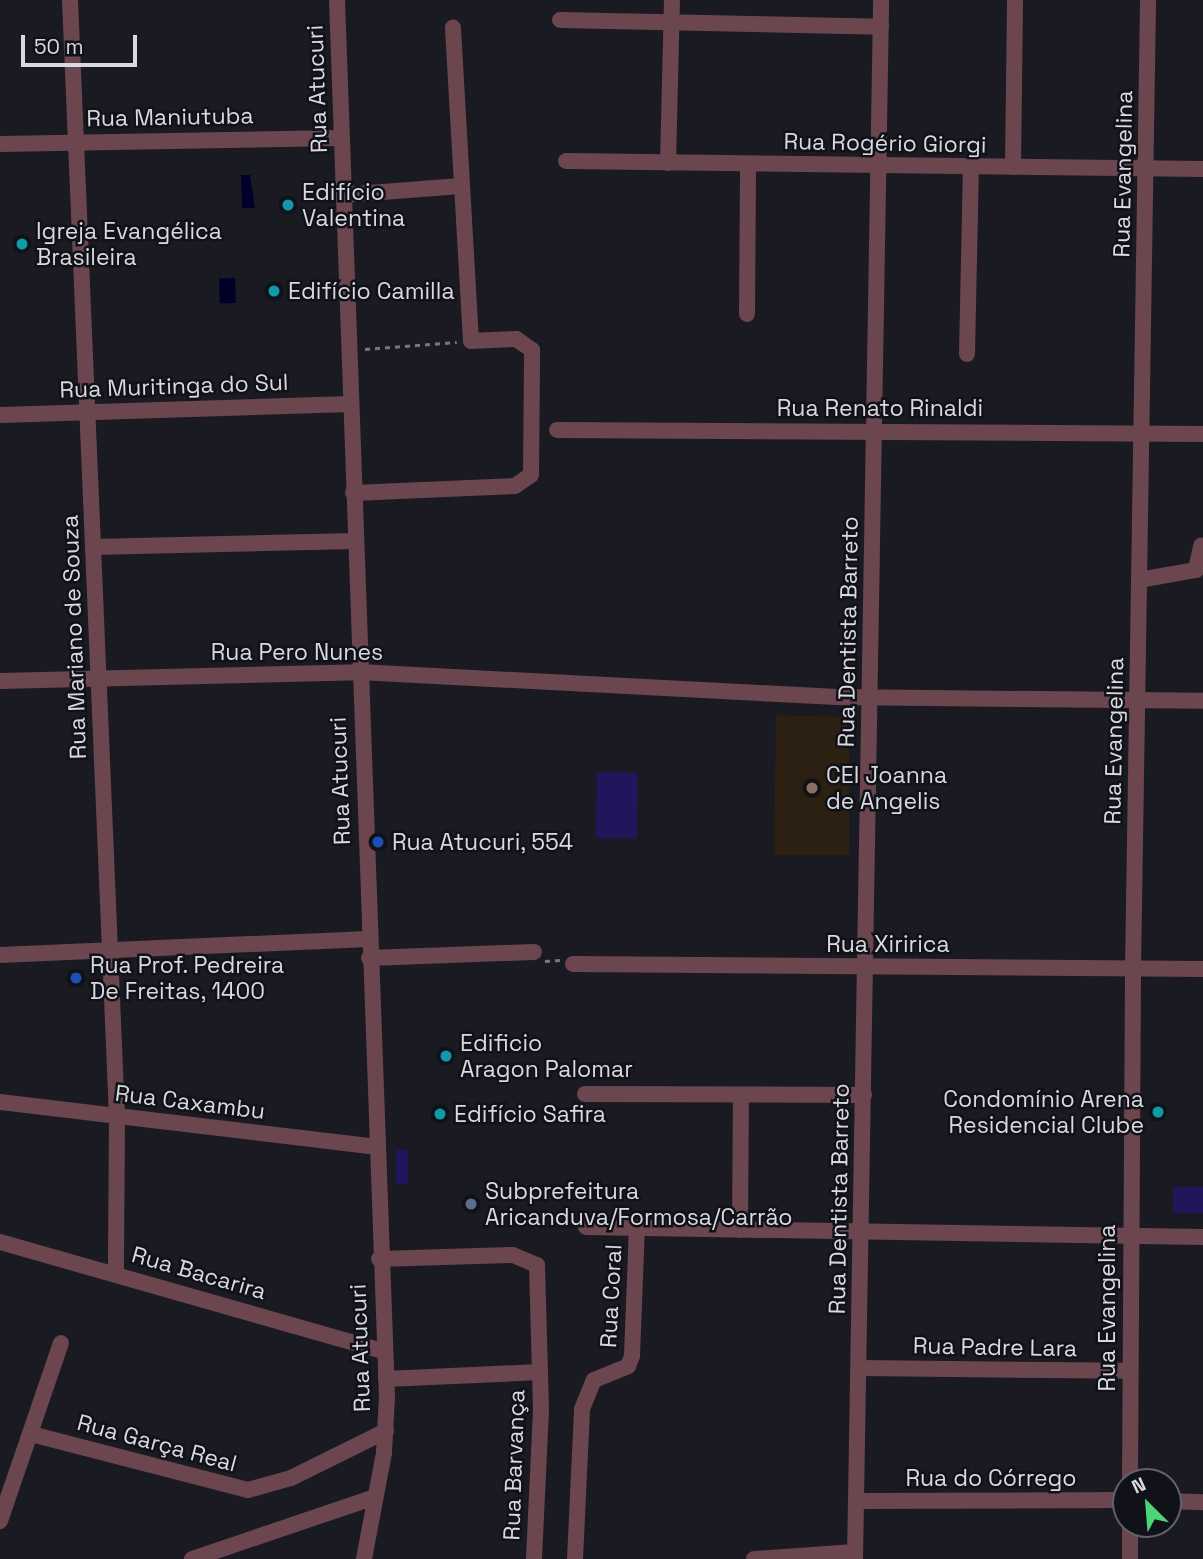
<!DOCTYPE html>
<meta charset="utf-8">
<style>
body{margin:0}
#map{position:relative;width:1203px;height:1559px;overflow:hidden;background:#1a1a23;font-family:"Space Grotesk",sans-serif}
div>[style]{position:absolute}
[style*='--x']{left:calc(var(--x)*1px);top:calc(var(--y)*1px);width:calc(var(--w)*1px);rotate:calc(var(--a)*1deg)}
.education>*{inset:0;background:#2b2011}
.green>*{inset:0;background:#20165b;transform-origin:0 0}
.water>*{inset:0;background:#000029;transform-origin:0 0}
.path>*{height:2.5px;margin-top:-1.25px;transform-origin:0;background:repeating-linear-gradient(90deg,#77777f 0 5px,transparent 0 10px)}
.minor>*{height:16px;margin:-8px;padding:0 8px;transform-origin:8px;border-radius:8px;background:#6b464e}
.dots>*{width:19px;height:19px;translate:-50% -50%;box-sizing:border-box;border:4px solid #111119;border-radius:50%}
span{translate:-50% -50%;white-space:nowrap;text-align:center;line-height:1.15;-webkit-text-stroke:5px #111119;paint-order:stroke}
.street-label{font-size:23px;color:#d9dae0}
.poi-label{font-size:23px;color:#d9dae0}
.left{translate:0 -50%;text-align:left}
.right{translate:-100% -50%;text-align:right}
.north{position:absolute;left:1112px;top:1468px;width:70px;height:70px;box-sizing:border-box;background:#111119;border:2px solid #616169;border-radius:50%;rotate:335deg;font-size:19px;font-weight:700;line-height:28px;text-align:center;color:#d9dae0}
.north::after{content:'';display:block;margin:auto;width:24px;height:32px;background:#4ad677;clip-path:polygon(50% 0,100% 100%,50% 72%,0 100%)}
.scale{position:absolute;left:21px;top:35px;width:116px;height:32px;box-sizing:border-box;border:4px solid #d9dae0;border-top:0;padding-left:9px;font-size:21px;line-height:24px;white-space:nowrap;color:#d9dae0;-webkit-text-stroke:5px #111119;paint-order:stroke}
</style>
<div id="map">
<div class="education">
<div style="clip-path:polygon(776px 715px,846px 717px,849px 721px,849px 855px,774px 855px)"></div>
</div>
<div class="green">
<div style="left:597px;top:772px;width:41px;height:66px;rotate:1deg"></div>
<div style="left:396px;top:1150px;width:12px;height:34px"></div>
<div style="left:1173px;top:1187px;width:30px;height:26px"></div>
</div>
<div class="water">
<div style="clip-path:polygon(241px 175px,250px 175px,255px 208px,242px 208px)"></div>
<div style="left:235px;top:278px;width:25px;height:16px;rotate:88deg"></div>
</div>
<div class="path">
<div style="--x:365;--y:349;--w:92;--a:-4.4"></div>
<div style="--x:545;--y:961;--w:15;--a:-4"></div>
</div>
<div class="minor">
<div style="--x:70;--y:0;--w:1118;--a:87.59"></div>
<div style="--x:117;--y:1117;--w:155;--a:90.4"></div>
<div style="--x:337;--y:0;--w:1398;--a:87.95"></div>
<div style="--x:387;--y:1397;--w:56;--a:93.1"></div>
<div style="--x:384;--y:1453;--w:108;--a:100.7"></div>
<div style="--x:560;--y:20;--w:321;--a:1.2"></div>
<div style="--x:0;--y:144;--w:341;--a:-1"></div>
<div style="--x:566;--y:161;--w:637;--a:0.72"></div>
<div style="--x:668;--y:163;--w:163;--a:-88.6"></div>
<div style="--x:1013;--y:167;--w:167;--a:-89.3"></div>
<div style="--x:343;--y:195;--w:118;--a:-4.4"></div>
<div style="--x:747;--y:314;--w:150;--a:-89.6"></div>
<div style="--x:967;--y:354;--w:187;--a:-88.8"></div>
<div style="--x:0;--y:415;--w:350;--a:-1.8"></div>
<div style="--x:557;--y:430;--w:646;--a:0.35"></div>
<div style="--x:353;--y:493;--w:162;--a:-2.5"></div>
<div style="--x:515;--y:486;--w:19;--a:-35"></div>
<div style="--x:531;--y:475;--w:125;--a:-89.5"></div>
<div style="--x:532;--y:350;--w:19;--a:-145"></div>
<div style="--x:516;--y:339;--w:45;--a:177.5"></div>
<div style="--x:471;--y:341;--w:314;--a:-93.3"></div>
<div style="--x:94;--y:547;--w:261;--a:-1.3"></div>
<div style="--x:1139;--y:580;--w:58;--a:-10"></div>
<div style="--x:1196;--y:570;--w:25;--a:-78"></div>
<div style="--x:0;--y:681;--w:359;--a:-1.4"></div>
<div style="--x:359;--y:672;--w:479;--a:3"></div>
<div style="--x:837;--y:697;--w:366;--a:0.6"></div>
<div style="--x:0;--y:955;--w:368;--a:-2.5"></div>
<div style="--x:369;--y:958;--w:165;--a:-2.1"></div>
<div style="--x:573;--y:964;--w:630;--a:0.45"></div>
<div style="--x:585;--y:1094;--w:279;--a:0.2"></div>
<div style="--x:0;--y:1102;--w:378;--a:6.8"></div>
<div style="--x:586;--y:1227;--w:617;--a:0.93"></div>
<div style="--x:740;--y:1230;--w:135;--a:-89.6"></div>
<div style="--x:0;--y:1242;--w:400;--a:15.9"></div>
<div style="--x:379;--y:1259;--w:134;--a:-1.7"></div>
<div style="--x:513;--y:1255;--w:26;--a:23"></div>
<div style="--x:537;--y:1265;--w:145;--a:88.4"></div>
<div style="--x:541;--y:1410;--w:149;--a:92.7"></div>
<div style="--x:859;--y:1368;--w:271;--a:0.6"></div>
<div style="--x:386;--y:1379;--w:153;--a:-2.6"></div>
<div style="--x:31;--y:1434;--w:224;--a:14.5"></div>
<div style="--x:248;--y:1490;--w:45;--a:-15.6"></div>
<div style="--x:291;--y:1478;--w:106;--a:-26.3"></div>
<div style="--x:1130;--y:1482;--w:513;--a:-89.66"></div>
<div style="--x:1133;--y:969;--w:969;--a:-89.11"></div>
<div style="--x:857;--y:1501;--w:269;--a:-0.2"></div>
<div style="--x:1168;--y:1501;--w:35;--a:2"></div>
<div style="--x:0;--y:1521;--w:188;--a:-71.1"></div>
<div style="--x:1130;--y:1524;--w:35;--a:90"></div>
<div style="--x:192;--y:1559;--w:193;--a:-18.7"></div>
<div style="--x:575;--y:1559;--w:150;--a:-87.3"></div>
<div style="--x:582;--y:1409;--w:31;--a:-68"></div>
<div style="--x:594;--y:1380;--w:37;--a:-22"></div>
<div style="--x:628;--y:1366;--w:11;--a:-68"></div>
<div style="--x:632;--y:1356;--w:128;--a:-87.8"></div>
<div style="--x:754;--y:1559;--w:101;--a:-4"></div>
<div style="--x:855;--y:1559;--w:1559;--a:-89.04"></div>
</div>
<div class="dots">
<div style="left:288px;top:205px;background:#0f9aa8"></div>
<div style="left:22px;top:244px;background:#0f9aa8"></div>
<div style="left:274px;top:291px;background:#0f9aa8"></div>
<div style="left:812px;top:788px;background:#8d6e63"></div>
<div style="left:378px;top:842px;background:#1a4fb4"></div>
<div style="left:76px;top:978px;background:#1a4fb4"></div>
<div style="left:446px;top:1056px;background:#0f9aa8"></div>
<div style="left:1158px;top:1112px;background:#0f9aa8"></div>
<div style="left:440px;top:1114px;background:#0f9aa8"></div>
<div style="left:471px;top:1204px;background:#5c6f8a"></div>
</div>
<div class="street-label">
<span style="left:317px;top:89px;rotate:-92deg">Rua Atucuri</span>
<span style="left:170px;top:117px;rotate:-1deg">Rua Maniutuba</span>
<span style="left:885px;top:143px;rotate:1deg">Rua Rogério Giorgi</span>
<span style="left:1123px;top:174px;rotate:-89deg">Rua Evangelina</span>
<span style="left:174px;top:386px;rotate:-2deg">Rua Muritinga do Sul</span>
<span style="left:880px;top:408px">Rua Renato Rinaldi</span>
<span style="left:848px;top:632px;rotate:-89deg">Rua Dentista Barreto</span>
<span style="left:74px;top:637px;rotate:-92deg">Rua Mariano de Souza</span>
<span style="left:297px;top:652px">Rua Pero Nunes</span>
<span style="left:1114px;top:741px;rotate:-89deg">Rua Evangelina</span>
<span style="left:340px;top:781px;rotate:-92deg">Rua Atucuri</span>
<span style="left:888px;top:944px">Rua Xiririca</span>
<span style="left:190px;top:1102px;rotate:7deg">Rua Caxambu</span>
<span style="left:839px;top:1199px;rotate:-89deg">Rua Dentista Barreto</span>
<span style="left:199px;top:1273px;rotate:16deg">Rua Bacarira</span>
<span style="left:611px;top:1296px;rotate:-87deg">Rua Coral</span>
<span style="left:1107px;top:1308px;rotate:-90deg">Rua Evangelina</span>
<span style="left:995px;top:1347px;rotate:1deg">Rua Padre Lara</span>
<span style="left:360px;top:1348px;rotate:-92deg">Rua Atucuri</span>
<span style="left:157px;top:1443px;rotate:15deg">Rua Garça Real</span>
<span style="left:514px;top:1465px;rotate:-88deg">Rua Barvança</span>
<span style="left:991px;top:1478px">Rua do Córrego</span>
</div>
<div class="poi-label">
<span class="left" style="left:302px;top:205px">Edifício<br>Valentina</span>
<span class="left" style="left:36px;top:244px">Igreja Evangélica<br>Brasileira</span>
<span class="left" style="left:288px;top:291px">Edifício Camilla</span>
<span class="left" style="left:826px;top:788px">CEI Joanna<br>de Angelis</span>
<span class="left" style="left:392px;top:842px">Rua Atucuri, 554</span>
<span class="left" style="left:90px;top:978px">Rua Prof. Pedreira<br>De Freitas, 1400</span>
<span class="left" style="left:460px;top:1056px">Edificio<br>Aragon Palomar</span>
<span class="right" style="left:1144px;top:1112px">Condomínio Arena<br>Residencial Clube</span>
<span class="left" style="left:454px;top:1114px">Edifício Safira</span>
<span class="left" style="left:485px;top:1204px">Subprefeitura<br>Aricanduva/Formosa/Carrão</span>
</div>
<div class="north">N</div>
<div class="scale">50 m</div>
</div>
